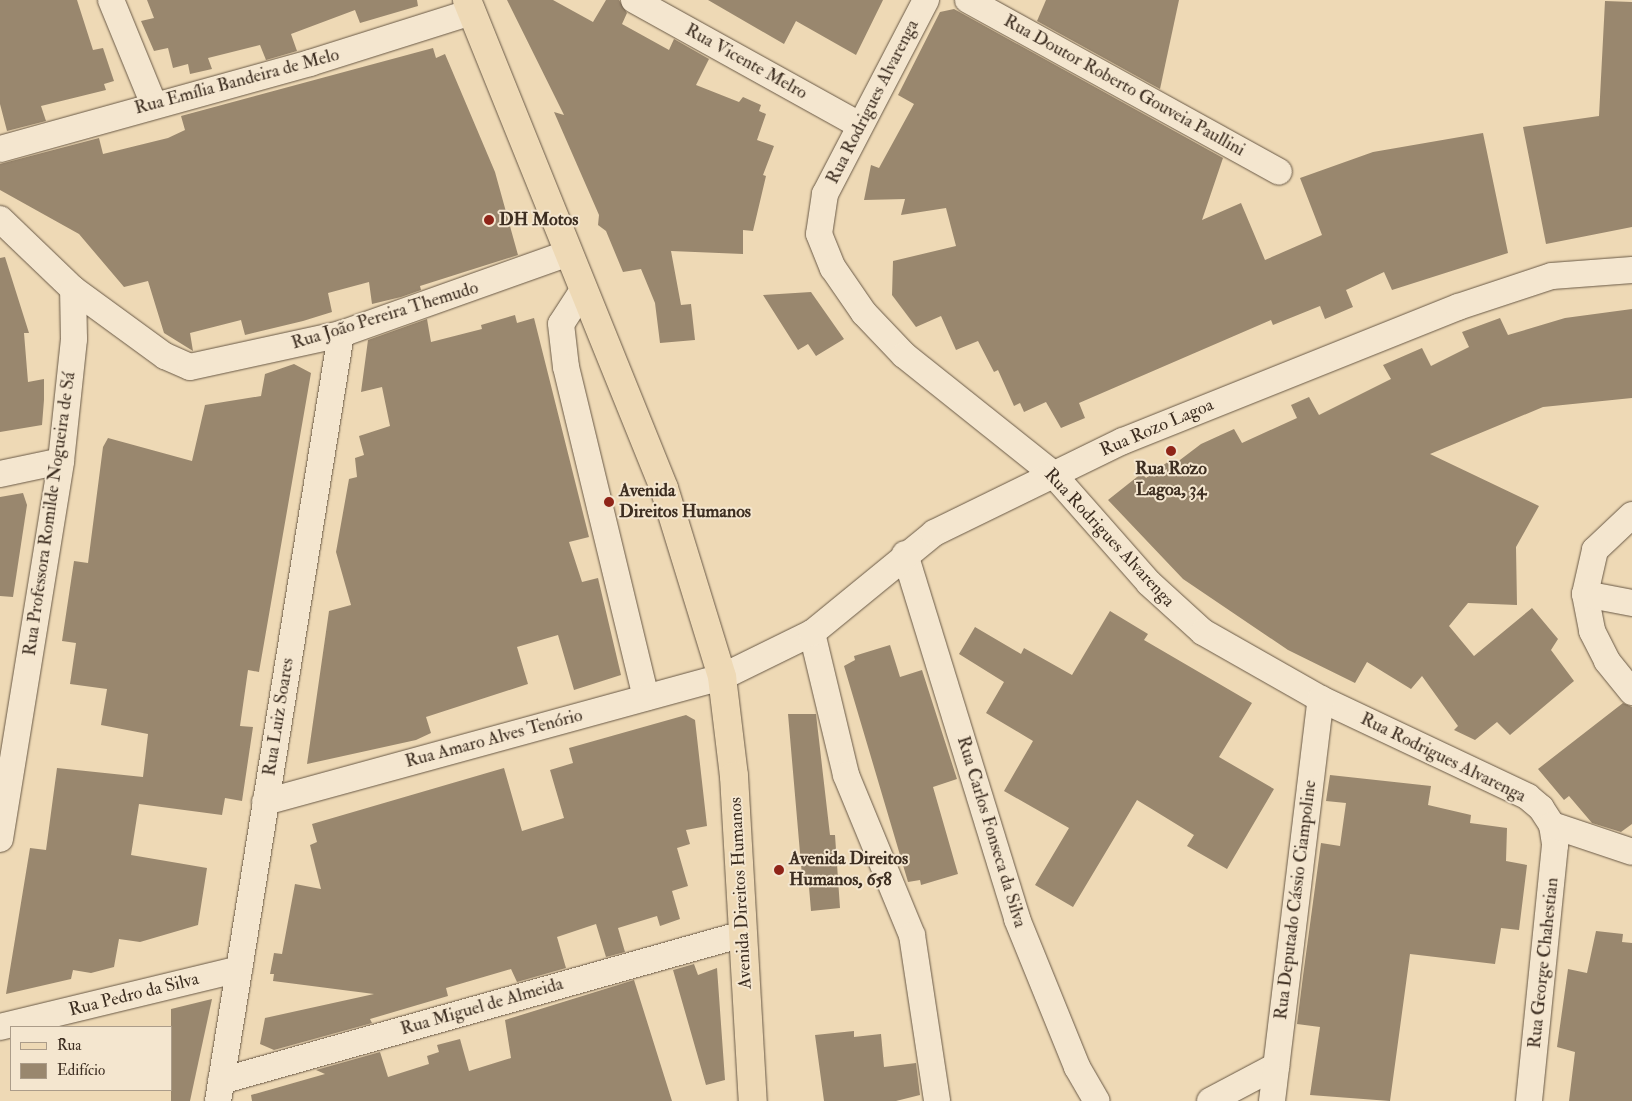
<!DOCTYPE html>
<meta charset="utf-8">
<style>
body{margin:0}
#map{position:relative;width:1632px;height:1101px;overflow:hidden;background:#eed9b5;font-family:"IM FELL Double Pica",serif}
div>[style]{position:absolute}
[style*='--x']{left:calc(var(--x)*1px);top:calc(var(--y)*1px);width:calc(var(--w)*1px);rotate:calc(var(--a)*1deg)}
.building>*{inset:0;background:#99876e}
.roads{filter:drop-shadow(0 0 1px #695946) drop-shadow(0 0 1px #695946)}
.minor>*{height:26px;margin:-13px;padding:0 13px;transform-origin:13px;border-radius:13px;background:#f4e6cf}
.major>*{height:28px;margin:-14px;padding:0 14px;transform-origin:14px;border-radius:14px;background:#eed9b5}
.dots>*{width:14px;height:14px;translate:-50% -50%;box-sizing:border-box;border:2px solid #f4e6cf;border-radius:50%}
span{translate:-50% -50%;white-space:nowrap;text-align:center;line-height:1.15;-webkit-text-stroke:4px #f4e6cf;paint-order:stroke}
.street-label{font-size:18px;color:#3d2e21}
.poi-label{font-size:18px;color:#3d2e21;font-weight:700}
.left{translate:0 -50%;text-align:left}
.legend{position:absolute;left:10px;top:1026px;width:162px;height:65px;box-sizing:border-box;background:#f4e6cf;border:1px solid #ab9c89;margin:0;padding:6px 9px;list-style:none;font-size:15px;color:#3d2e21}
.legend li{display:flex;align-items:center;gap:10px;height:25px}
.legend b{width:25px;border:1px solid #ab9c89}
</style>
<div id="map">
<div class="building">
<div style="clip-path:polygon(0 0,77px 0,93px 50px,103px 48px,114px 81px,104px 84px,106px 90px,41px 106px,46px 121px,7px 131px,0 104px)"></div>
<div style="clip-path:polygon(147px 0,417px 0,418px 6px,360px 23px,355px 10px,291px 34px,297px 51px,266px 60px,260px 45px,208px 58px,212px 69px,190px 74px,188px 64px,173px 68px,168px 48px,154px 51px,141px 21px,154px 18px)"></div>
<div style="clip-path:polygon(507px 0,553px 0,593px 22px,606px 0,619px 0,627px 13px,622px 24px,669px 50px,674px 39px,709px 59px,696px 85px,739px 102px,743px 97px,761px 105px,759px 111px,766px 114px,757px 140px,774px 146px,763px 175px,766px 176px,753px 231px,743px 230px,743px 254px,671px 251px,681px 305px,691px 304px,695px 340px,660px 343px,655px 303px,641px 269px,623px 272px,606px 231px,598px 225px,599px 215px,554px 112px,564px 115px)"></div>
<div style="clip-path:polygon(708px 0,883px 0,856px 55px,796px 21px,784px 44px)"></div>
<div style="clip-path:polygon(1046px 0,1179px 0,1160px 89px,1037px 21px)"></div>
<div style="clip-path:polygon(1605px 1px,1632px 2px,1632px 227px,1546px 244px,1523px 127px,1599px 116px)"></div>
<div style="clip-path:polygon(954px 9px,1223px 158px,1202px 220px,1241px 203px,1265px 260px,1322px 235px,1300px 178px,1373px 152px,1483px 133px,1508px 253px,1392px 290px,1384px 272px,1346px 290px,1353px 307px,1325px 319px,1320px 306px,1273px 325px,1271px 320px,1079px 403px,1085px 418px,1061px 428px,1046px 402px,1024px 412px,1020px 403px,1014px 406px,998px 370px,994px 372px,978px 341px,956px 350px,941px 316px,916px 327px,892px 295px,893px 261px,956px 246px,946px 208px,901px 215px,905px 199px,864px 200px,871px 165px,879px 168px,914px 104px,898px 95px,940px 12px)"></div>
<div style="clip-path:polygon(433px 48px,436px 58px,445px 54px,495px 172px,518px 255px,420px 286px,421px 290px,401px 297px,372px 304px,369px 282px,328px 293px,332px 312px,303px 321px,245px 335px,241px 320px,190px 333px,193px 351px,164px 333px,148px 281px,124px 287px,79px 234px,0 190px,0 164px,99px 138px,103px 154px,168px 138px,185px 130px,181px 116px)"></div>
<div style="clip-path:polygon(5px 257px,29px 333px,24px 333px,28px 382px,44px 379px,44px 400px,42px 425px,0 432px,0 258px)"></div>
<div style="clip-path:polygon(811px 292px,844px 339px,816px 356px,808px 344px,798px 350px,763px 295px)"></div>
<div style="clip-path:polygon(1632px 309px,1632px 398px,1543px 407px,1430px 454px,1539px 506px,1516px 547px,1517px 605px,1468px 603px,1449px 626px,1474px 656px,1532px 608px,1558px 639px,1551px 650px,1574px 681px,1510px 735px,1497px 722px,1475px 740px,1454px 730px,1458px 726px,1422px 676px,1411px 689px,1367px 662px,1355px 683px,1288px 650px,1183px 579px,1108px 500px,1142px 473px,1146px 478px,1169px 461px,1172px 466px,1201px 444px,1234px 429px,1242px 443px,1297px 418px,1291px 405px,1309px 397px,1319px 415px,1391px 379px,1383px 365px,1422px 348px,1431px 366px,1469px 347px,1462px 332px,1500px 318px,1508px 335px,1565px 318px)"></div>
<div style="clip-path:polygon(515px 315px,517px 323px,534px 318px,589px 537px,569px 542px,582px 582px,598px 578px,621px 675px,574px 690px,558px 635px,517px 647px,528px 684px,426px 717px,431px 733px,416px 740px,307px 764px,329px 611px,351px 605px,336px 552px,349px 479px,357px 477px,355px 458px,364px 455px,359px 436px,390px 426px,382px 387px,361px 392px,368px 340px,427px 319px,431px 342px,482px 329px,481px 325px)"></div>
<div style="clip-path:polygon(294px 364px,311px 373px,259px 672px,248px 670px,240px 726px,253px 727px,242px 801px,225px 798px,222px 815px,139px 804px,131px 855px,207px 868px,198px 925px,140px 942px,119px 939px,114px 967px,91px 973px,73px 970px,71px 979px,6px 994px,30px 848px,46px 850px,57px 768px,143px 777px,148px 734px,101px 725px,107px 689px,70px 684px,76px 643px,62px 641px,74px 561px,88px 563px,103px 447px,108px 438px,192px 461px,205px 405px,261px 396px,265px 374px)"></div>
<div style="clip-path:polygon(23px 493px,27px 505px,13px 597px,0 596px,0 497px)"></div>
<div style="clip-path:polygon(1110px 611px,1148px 634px,1144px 640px,1252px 703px,1219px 757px,1274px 789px,1227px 869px,1187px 846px,1194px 835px,1137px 800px,1073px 907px,1035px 885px,1069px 828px,1004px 791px,1033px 741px,986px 713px,1004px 682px,959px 654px,975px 627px,1021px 654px,1024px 648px,1072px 675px)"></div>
<div style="clip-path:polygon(890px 645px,900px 677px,922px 670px,957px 779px,933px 787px,958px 874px,921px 885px,920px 880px,908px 882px,844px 666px,855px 660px,854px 656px)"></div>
<div style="clip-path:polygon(1623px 703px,1632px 707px,1632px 824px,1621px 832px,1592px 823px,1569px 796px,1564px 800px,1538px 769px)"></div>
<div style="clip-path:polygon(788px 714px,816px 714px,830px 835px,835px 835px,840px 908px,811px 911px,808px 875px,802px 876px)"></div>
<div style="clip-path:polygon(686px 715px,695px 720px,707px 826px,686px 830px,690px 844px,677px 848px,688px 886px,672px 891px,680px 919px,660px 926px,657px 916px,618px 928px,625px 952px,606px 957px,596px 924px,557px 937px,566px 968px,517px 982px,511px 969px,446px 988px,448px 996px,370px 1019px,372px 1023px,274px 1050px,260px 1044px,265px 1018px,374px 994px,273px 981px,274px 974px,270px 974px,274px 953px,282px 954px,295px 884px,321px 889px,310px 845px,317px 842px,312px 824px,504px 768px,522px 831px,564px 818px,550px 770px,573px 763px,569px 748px)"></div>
<div style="clip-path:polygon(1330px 775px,1431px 786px,1428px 805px,1471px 815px,1470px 823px,1507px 828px,1506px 861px,1527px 865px,1519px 930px,1501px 928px,1495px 964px,1410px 954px,1390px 1101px,1310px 1095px,1320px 1027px,1297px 1024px,1303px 976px,1321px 843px,1340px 846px,1346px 803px,1326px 801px)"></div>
<div style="clip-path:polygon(1596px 931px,1623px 934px,1622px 942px,1632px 943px,1632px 1101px,1569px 1101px,1575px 1052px,1557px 1047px,1568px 969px,1587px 973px)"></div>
<div style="clip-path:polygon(694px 964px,698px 975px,717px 968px,725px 1080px,706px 1085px,673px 970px)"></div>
<div style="clip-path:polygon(634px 980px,672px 1101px,252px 1101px,251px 1095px,325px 1074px,316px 1070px,380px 1052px,388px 1077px,429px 1064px,427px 1056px,439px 1052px,437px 1045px,460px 1039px,469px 1071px,511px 1058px,505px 1020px)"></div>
<div style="clip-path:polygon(212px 999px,190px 1101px,171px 1101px,171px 1009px)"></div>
<div style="clip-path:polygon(854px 1031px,854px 1037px,881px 1034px,884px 1067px,916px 1063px,920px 1095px,896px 1101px,824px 1101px,815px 1035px)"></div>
</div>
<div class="roads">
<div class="minor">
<div style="--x:111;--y:0;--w:113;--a:67.7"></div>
<div style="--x:634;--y:0;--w:256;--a:29"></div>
<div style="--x:926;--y:0;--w:219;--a:117.5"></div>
<div style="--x:825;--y:194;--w:40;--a:98.5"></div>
<div style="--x:819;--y:234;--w:37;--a:68"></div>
<div style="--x:833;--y:268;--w:55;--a:55.4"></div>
<div style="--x:864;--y:313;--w:58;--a:46.4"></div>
<div style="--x:904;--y:355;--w:191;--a:38.6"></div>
<div style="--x:1053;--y:474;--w:145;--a:48.6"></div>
<div style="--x:1149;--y:583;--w:73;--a:42.2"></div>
<div style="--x:1203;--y:632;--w:136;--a:29.6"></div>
<div style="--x:1321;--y:699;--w:229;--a:25.3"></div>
<div style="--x:1528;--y:797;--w:17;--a:40"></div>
<div style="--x:1541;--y:808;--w:20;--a:57"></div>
<div style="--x:1552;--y:825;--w:20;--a:81"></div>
<div style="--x:1555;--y:845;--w:257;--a:95.8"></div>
<div style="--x:968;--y:0;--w:355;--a:28.9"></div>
<div style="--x:0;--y:149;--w:322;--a:-15.5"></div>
<div style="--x:310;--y:63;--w:170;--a:-17.5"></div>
<div style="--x:0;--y:219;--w:101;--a:43.8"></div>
<div style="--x:73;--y:289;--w:114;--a:36.1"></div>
<div style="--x:165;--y:356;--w:27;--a:24"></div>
<div style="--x:190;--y:367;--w:155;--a:-12.3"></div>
<div style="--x:341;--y:334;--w:241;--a:-19.6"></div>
<div style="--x:583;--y:290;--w:40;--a:122.9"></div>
<div style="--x:561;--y:324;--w:43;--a:83.4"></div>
<div style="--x:566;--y:367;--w:340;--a:76.4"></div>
<div style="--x:0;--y:474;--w:62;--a:-12"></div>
<div style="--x:1632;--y:515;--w:51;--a:136.6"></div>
<div style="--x:1595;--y:550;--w:45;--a:102.8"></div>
<div style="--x:1585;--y:594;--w:38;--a:79"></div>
<div style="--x:1592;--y:631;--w:34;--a:63"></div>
<div style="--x:1607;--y:661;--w:40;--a:51"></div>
<div style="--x:905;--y:554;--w:382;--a:72.9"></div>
<div style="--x:1017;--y:919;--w:160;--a:67.9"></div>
<div style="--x:1077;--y:1067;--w:39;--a:60"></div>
<div style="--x:1585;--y:594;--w:48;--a:10.8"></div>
<div style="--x:812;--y:633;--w:146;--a:76.5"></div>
<div style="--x:846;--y:775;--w:173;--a:67.6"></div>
<div style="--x:912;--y:935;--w:168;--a:81.4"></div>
<div style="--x:265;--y:802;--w:474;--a:-15.3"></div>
<div style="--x:722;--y:677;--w:100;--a:-26.1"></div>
<div style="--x:812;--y:633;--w:158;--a:-39.3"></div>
<div style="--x:934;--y:533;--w:210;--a:-26"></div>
<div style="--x:1123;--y:441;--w:361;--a:-21.8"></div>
<div style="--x:1458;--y:307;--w:99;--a:-18.3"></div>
<div style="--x:1552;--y:276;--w:80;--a:-4.3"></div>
<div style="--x:1552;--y:825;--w:84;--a:18.6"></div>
<div style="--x:0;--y:839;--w:383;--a:-80.8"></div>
<div style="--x:61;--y:461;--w:123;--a:-83.9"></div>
<div style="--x:74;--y:339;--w:50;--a:-91.1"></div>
<div style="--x:0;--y:1027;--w:246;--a:-13.6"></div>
<div style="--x:221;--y:1081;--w:542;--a:-15.73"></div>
<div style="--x:218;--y:1101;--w:777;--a:-80.89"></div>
<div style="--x:1210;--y:1101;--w:75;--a:-27.9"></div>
<div style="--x:1272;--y:1101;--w:405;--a:-83.1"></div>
</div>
<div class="major">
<div style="--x:467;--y:0;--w:526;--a:68.02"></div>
<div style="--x:664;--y:488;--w:198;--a:72.9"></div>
<div style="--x:722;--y:677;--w:100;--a:83.1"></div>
<div style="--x:734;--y:776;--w:326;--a:86.7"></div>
</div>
</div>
<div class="dots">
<div style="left:489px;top:220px;background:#8f2418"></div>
<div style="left:1171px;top:451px;background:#8f2418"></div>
<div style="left:609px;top:502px;background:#8f2418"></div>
<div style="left:779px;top:870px;background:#8f2418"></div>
</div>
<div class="street-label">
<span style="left:746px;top:62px;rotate:29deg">Rua Vicente Melro</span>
<span style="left:237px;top:82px;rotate:-15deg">Rua Emília Bandeira de Melo</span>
<span style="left:1124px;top:86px;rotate:29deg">Rua Doutor Roberto Gouveia Paullini</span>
<span style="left:873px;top:102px;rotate:-63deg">Rua Rodrigues Alvarenga</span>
<span style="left:385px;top:316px;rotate:-17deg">Rua João Pereira Themudo</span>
<span style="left:1157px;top:428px;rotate:-23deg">Rua Rozo Lagoa</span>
<span style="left:50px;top:514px;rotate:-82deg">Rua Professora Romilde Nogueira de Sá</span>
<span style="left:1109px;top:538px;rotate:47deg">Rua Rodrigues Alvarenga</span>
<span style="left:279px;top:717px;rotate:-81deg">Rua Luiz Soares</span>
<span style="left:494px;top:739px;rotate:-15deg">Rua Amaro Alves Tenório</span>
<span style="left:1443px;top:758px;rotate:26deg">Rua Rodrigues Alvarenga</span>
<span style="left:991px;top:832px;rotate:73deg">Rua Carlos Fonseca da Silva</span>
<span style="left:741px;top:893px;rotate:-93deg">Avenida Direitos Humanos</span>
<span style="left:1296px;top:900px;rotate:-83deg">Rua Deputado Cássio Ciampoline</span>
<span style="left:1544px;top:963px;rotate:-84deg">Rua George Chahestian</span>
<span style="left:134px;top:995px;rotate:-14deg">Rua Pedro da Silva</span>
<span style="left:482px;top:1007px;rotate:-16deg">Rua Miguel de Almeida</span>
</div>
<div class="poi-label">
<span class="left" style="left:499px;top:220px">DH Motos</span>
<span style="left:1171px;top:480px">Rua Rozo<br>Lagoa, 34</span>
<span class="left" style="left:619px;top:502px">Avenida<br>Direitos Humanos</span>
<span class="left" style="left:789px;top:870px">Avenida Direitos<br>Humanos, 658</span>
</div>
<ul class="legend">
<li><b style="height:6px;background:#eed9b5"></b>Rua</li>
<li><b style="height:14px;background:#99876e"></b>Edifício</li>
</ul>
</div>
